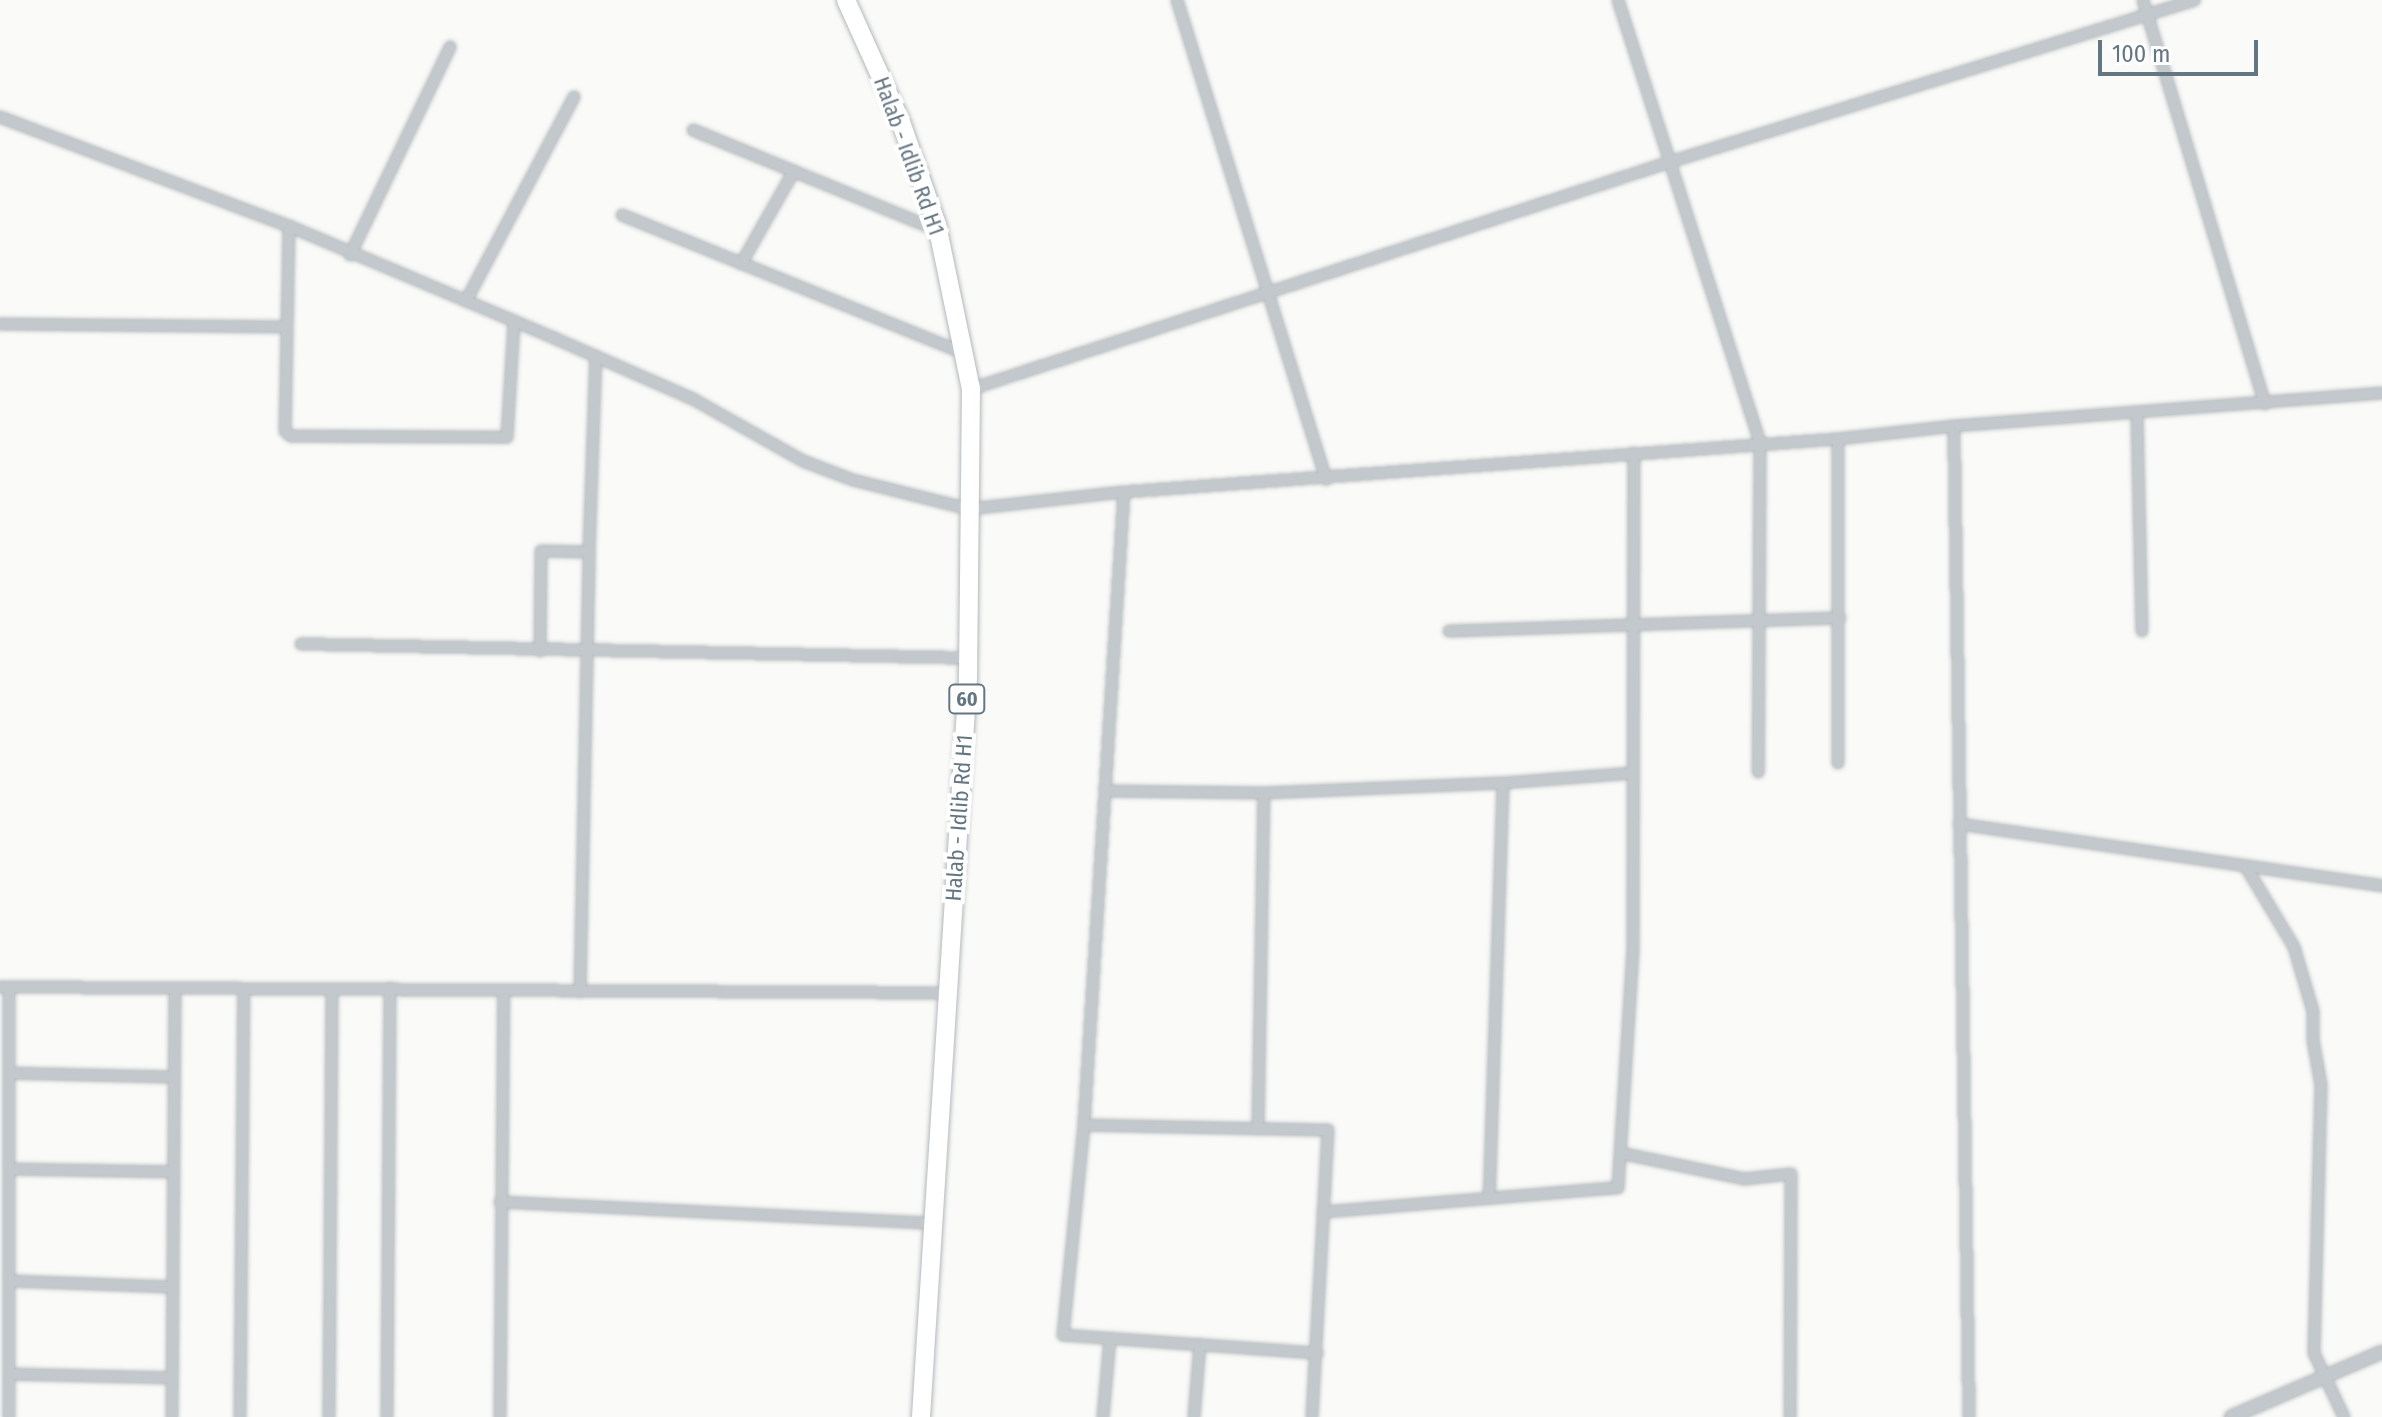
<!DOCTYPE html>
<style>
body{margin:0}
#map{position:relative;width:2382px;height:1417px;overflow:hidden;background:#fafaf8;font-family:"Fira Sans Condensed",sans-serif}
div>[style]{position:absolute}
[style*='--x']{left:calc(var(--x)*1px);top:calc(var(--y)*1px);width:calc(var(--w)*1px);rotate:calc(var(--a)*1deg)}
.roads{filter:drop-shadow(0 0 2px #b4b9bd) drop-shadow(0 0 2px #b4b9bd)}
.minor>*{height:10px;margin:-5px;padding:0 5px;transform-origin:5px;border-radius:5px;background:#c3c8cc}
.tertiary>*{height:12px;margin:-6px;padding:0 6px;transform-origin:6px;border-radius:6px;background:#c3c8cc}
.trunk>*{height:18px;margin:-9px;padding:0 9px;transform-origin:9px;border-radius:9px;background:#fff}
span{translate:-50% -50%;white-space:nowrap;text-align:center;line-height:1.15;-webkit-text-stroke:8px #fff;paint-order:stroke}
.shield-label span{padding:2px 6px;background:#fff;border:2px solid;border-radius:6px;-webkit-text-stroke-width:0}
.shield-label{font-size:20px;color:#657683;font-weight:700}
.street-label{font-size:22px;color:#657683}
.scale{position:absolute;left:2098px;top:40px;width:160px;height:36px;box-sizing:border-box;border:4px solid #657683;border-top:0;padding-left:10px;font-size:24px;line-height:28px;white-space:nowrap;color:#657683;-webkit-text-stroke:6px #fff;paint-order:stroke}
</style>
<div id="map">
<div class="roads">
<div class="minor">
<div style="--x:1177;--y:0;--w:502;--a:72.72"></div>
<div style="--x:1618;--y:0;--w:464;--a:72.2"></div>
<div style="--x:1760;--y:442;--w:330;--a:90.3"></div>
<div style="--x:2143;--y:0;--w:422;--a:73.2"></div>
<div style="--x:0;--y:117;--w:309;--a:20.7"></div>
<div style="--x:289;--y:226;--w:288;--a:22.9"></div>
<div style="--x:554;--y:338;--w:152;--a:23.7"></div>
<div style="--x:693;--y:399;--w:126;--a:29.4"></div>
<div style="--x:803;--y:461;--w:53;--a:20.8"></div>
<div style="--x:853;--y:480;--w:120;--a:14"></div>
<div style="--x:969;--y:509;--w:156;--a:-6.3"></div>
<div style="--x:1124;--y:492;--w:716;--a:-4.25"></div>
<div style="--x:1838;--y:439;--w:117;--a:-6.4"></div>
<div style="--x:1954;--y:426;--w:429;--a:-4.4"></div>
<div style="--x:693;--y:130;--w:266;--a:22.3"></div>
<div style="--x:622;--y:215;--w:368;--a:22"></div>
<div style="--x:289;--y:226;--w:205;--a:91.1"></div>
<div style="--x:285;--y:431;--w:8;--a:40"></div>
<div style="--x:291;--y:436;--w:216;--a:0.3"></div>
<div style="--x:507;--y:437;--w:116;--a:-86.5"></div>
<div style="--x:350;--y:255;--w:231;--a:-64.3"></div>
<div style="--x:741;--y:264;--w:107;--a:-60.3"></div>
<div style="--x:466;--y:301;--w:231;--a:-62.1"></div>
<div style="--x:0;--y:324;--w:287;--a:0.6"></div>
<div style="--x:971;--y:389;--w:735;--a:-17.99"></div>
<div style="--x:1670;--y:162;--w:549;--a:-17.15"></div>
<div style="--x:2137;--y:414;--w:217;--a:88.7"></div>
<div style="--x:1954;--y:426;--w:991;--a:89.13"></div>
<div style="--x:1124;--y:492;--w:634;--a:93.62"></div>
<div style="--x:1084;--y:1125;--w:211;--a:95.7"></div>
<div style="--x:1063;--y:1335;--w:255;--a:4.1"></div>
<div style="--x:1449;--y:631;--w:391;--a:-1.9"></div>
<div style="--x:301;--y:644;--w:668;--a:1.2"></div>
<div style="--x:540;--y:651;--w:100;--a:-89.4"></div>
<div style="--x:541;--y:551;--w:48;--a:1.2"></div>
<div style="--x:589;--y:552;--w:196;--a:-88"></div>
<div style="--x:1838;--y:763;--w:324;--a:-90"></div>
<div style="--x:1503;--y:783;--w:130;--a:-4.4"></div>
<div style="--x:1105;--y:791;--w:159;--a:0.7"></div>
<div style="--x:1264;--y:793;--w:239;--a:-2.4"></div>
<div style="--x:1503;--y:783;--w:415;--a:91.9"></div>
<div style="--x:1959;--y:824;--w:428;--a:8.3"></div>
<div style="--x:2246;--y:867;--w:93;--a:59"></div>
<div style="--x:2294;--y:947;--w:67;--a:73.5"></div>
<div style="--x:2313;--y:1011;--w:29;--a:90"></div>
<div style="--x:2313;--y:1040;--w:46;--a:79.9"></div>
<div style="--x:2321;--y:1085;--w:268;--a:91.5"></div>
<div style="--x:2314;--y:1353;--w:71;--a:64.9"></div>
<div style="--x:0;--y:987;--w:947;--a:0.36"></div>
<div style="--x:9;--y:987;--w:430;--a:90"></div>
<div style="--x:580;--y:992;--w:440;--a:-88.8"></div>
<div style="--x:9;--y:1073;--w:165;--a:1.4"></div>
<div style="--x:1084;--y:1125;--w:244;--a:1.2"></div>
<div style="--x:1328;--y:1130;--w:287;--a:93.2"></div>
<div style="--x:1258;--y:1129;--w:336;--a:-89"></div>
<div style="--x:1620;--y:1153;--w:127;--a:11.8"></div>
<div style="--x:1744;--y:1179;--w:47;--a:-6.1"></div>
<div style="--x:1791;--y:1174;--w:243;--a:90.2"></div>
<div style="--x:9;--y:1169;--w:165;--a:1"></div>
<div style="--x:500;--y:1202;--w:433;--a:2.8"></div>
<div style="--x:1323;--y:1212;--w:296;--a:-4.7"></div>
<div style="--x:1618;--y:1188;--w:238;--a:-86.4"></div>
<div style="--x:1633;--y:950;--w:497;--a:-89.9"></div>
<div style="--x:9;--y:1281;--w:164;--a:2.1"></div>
<div style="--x:9;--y:1374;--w:163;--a:1.4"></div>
<div style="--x:172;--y:1417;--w:429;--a:-89.6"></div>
<div style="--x:240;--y:1417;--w:428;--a:-89.5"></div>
<div style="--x:329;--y:1417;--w:427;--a:-89.6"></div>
<div style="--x:387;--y:1417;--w:429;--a:-89.6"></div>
<div style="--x:500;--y:1417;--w:426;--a:-89.5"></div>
<div style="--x:1103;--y:1417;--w:79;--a:-84.9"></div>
<div style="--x:1194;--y:1417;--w:73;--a:-85.3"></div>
</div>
<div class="tertiary">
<div style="--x:2231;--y:1417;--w:164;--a:-23.3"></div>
</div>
<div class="trunk">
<div style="--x:846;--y:0;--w:134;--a:65.7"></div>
<div style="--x:901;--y:122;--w:109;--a:70.7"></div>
<div style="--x:937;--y:225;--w:167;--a:78.3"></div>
<div style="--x:971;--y:389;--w:289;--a:90.6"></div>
<div style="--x:968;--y:678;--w:740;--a:93.64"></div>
</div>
</div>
<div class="shield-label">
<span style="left:967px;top:699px">60</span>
</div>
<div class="street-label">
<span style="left:909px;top:156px;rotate:70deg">Halab - Idlib Rd H1</span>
<span style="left:959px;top:818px;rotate:-86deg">Halab - Idlib Rd H1</span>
</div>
<div class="scale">100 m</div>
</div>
